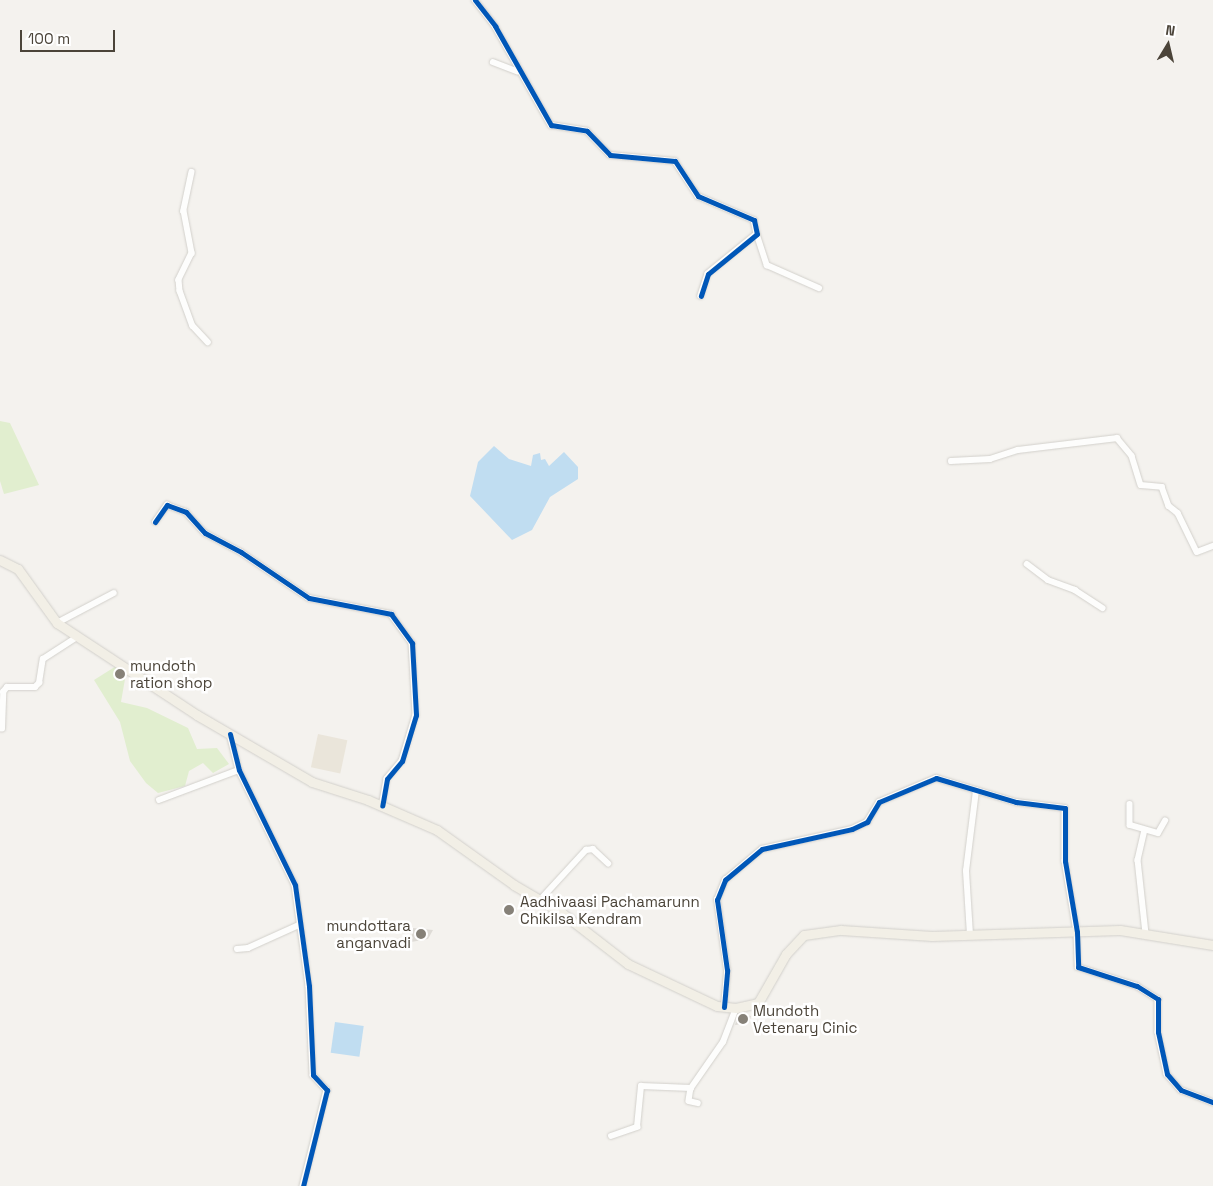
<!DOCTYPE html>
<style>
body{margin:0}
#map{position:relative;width:1213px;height:1186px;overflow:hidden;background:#f4f2ee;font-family:"Space Grotesk",sans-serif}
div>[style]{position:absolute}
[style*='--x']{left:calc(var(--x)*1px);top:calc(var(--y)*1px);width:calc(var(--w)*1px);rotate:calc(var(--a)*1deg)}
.education>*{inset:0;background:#eae5da;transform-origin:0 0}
.green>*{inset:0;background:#e1eecf}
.water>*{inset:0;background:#c0ddf1;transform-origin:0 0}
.building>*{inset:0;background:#dedbd6}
.roads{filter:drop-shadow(0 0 1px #d2d0cb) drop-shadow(0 0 1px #d2d0cb)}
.minor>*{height:5.5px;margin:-2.75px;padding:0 2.75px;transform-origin:2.75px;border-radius:2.75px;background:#fdfdfc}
.primary>*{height:9px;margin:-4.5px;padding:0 4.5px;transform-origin:4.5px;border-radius:4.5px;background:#f2efe6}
.cycleway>*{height:5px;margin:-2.5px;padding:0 2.5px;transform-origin:2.5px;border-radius:2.5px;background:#0057b8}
.dots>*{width:14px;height:14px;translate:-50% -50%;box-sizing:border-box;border:2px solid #fff;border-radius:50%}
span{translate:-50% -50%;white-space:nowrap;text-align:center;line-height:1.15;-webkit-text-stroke:5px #fff;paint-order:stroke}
.poi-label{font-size:15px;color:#4b4439}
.left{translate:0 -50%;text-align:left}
.right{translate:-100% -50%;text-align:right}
.north{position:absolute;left:1143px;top:20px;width:50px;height:50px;-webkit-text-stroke:4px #fff;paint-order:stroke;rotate:9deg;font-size:14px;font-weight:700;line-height:20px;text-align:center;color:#4b4439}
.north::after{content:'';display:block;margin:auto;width:18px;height:22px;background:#4b4439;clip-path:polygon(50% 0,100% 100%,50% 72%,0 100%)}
.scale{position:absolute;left:20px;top:30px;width:95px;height:22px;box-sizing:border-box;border:2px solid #4b4439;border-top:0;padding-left:6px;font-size:15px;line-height:18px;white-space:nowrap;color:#4b4439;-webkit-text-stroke:4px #fff;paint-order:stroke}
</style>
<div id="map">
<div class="education">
<div style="left:318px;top:734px;width:30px;height:34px;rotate:12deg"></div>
</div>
<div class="green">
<div style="clip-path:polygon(0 421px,10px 423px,39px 485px,4px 494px,0 481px)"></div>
<div style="clip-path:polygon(121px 663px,125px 679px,121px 702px,147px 708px,188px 728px,197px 749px,217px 748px,229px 764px,213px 773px,203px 763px,189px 771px,185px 786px,158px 793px,146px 783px,130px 761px,120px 722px,94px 680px)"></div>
</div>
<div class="water">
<div style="clip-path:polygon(494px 446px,509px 459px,531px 466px,533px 455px,540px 453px,541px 460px,545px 459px,549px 466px,564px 452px,578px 467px,578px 479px,550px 497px,532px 530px,512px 540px,470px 496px,478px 462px)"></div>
<div style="left:335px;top:1022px;width:29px;height:31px;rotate:8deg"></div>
</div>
<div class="building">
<div style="clip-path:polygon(413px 928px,433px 930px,428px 939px,411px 942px)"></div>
<div style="clip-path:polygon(739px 1014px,751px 1016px,749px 1023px,735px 1025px)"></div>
</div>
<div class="roads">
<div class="minor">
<div style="--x:475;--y:0;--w:33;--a:52"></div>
<div style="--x:495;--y:26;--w:114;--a:60.5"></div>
<div style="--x:551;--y:125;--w:36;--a:9"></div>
<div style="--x:587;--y:131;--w:33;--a:46"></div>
<div style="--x:610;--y:155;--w:65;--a:5.3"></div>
<div style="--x:675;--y:161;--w:42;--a:56.7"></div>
<div style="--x:698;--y:196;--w:61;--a:23.2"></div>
<div style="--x:754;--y:220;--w:14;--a:78"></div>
<div style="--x:757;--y:234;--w:63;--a:140.8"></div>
<div style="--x:708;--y:274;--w:23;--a:108"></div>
<div style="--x:493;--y:62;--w:26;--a:21"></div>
<div style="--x:192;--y:172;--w:40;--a:102"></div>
<div style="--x:184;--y:211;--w:43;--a:79.2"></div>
<div style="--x:192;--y:253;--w:30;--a:116"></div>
<div style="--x:179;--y:280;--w:11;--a:85"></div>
<div style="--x:180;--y:291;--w:37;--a:70"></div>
<div style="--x:193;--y:326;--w:22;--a:47"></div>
<div style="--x:757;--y:234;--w:33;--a:72"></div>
<div style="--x:767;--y:265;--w:57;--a:23.9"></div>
<div style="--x:951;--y:461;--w:39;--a:-3"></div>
<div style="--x:990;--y:459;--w:29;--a:-18"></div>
<div style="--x:1018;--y:450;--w:100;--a:-6.9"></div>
<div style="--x:1117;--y:438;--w:23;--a:50"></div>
<div style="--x:1132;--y:456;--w:30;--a:73"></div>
<div style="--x:1141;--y:485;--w:21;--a:5"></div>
<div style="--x:1162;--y:487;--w:20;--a:70"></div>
<div style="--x:1169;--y:506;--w:11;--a:38"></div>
<div style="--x:1178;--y:513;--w:43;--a:64"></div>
<div style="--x:1197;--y:552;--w:17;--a:-21"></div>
<div style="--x:155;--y:522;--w:21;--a:-55"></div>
<div style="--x:167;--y:505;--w:20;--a:20"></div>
<div style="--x:186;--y:512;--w:28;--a:48"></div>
<div style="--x:205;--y:533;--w:41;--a:27.8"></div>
<div style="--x:241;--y:552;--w:82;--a:34.1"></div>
<div style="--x:309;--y:598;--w:84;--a:11"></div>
<div style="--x:391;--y:614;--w:36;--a:54"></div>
<div style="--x:412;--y:643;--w:72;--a:86.8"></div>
<div style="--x:416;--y:715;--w:48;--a:106.9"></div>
<div style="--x:402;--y:761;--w:23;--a:130"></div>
<div style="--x:387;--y:779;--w:27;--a:100"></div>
<div style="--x:1027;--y:564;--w:26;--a:37"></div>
<div style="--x:1048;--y:580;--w:29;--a:20"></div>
<div style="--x:1075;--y:590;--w:33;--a:33"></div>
<div style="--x:57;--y:623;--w:64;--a:-27.8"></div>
<div style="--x:2;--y:729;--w:37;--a:-88"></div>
<div style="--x:3;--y:692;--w:6;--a:-51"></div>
<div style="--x:7;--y:687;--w:28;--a:0"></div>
<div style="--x:35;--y:687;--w:6;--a:-45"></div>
<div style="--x:39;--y:683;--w:24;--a:-81"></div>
<div style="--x:43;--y:659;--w:40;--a:-32.9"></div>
<div style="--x:230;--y:734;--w:37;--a:76"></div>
<div style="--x:239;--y:770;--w:128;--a:64"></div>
<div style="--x:295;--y:885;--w:102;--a:82.1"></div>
<div style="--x:309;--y:986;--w:89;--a:87.4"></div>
<div style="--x:313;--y:1075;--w:21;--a:47"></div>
<div style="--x:327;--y:1090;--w:99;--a:104"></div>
<div style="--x:159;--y:800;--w:85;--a:-20.6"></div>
<div style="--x:1130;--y:804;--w:21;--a:90"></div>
<div style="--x:1130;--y:825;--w:29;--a:16"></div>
<div style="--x:1158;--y:833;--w:14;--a:-60"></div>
<div style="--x:1145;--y:830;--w:31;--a:103"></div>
<div style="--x:1138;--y:860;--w:74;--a:83.8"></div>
<div style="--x:540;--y:900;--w:68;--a:-47.4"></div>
<div style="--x:586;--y:850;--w:7;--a:-8"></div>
<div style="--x:593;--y:849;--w:21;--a:43"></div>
<div style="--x:970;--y:935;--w:64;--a:-93.6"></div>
<div style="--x:966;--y:871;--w:81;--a:-82.9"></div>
<div style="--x:237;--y:949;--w:11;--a:-5"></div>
<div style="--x:248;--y:948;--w:56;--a:-24.3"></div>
<div style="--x:724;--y:1007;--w:37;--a:-85"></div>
<div style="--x:727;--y:970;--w:71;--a:-98.1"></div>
<div style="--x:717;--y:900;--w:22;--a:-68"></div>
<div style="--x:725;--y:880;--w:48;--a:-40"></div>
<div style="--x:762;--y:849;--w:92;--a:-12.5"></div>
<div style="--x:852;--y:829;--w:17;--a:-25"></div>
<div style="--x:867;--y:822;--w:23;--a:-59"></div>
<div style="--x:879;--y:802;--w:62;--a:-22.8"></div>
<div style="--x:936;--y:778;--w:84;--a:16.7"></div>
<div style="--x:1016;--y:802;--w:49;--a:7"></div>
<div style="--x:1065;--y:808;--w:53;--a:90"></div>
<div style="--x:1065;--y:861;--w:72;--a:80.4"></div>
<div style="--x:1077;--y:932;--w:35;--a:88"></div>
<div style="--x:1078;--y:967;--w:62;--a:17.9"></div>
<div style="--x:1137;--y:986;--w:25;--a:32"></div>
<div style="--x:1158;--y:999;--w:33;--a:90"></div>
<div style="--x:1158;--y:1032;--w:43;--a:77.9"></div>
<div style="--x:1167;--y:1074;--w:21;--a:49"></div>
<div style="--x:1181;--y:1090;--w:34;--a:21"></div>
<div style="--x:691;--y:1088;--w:13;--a:99"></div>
<div style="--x:689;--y:1101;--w:9;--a:13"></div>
<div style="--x:611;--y:1136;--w:28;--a:-19"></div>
<div style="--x:637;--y:1127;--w:41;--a:-84.4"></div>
<div style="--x:641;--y:1086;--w:50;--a:2.3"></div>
<div style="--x:691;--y:1088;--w:56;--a:-55.2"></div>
<div style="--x:723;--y:1042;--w:36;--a:-69"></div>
</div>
<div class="primary">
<div style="--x:0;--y:560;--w:20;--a:27"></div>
<div style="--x:18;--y:569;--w:67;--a:54.2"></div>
<div style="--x:57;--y:623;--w:168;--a:33.3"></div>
<div style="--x:197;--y:715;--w:133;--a:30.2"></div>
<div style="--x:312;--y:782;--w:59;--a:17.8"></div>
<div style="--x:368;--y:800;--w:75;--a:23.5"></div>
<div style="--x:437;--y:830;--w:95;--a:35.5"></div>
<div style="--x:514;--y:885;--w:56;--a:30.3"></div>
<div style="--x:562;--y:913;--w:83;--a:37.7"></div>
<div style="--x:628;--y:964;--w:98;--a:25.3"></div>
<div style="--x:717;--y:1006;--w:19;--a:6"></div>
<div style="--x:736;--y:1008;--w:23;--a:-13"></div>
<div style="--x:758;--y:1003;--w:56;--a:-60.3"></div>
<div style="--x:786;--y:954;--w:26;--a:-47"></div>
<div style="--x:804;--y:935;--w:37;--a:-8"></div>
<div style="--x:841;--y:930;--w:91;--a:3.8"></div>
<div style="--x:932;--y:936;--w:188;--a:-1.8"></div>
<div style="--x:1120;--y:930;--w:94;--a:9.2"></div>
</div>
</div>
<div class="cycleway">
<div style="--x:475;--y:0;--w:33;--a:52"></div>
<div style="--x:495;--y:26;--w:114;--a:60.5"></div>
<div style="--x:551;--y:125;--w:36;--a:9"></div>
<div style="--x:587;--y:131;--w:33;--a:46"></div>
<div style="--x:610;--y:155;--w:65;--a:5.3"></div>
<div style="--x:675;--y:161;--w:42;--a:56.7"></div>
<div style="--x:698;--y:196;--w:61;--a:23.2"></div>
<div style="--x:754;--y:220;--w:14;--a:78"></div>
<div style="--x:757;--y:234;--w:63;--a:140.8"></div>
<div style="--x:708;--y:274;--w:23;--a:108"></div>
<div style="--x:155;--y:522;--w:21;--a:-55"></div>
<div style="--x:167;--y:505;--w:20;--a:20"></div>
<div style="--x:186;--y:512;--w:28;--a:48"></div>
<div style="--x:205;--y:533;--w:41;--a:27.8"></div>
<div style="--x:241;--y:552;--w:82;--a:34.1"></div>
<div style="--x:309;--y:598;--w:84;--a:11"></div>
<div style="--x:391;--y:614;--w:36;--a:54"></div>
<div style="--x:412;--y:643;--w:72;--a:86.8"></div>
<div style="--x:416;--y:715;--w:48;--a:106.9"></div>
<div style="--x:402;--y:761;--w:23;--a:130"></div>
<div style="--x:387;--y:779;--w:27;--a:100"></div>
<div style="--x:230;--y:734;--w:37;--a:76"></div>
<div style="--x:239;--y:770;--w:128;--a:64"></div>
<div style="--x:295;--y:885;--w:102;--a:82.1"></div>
<div style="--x:309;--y:986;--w:89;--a:87.4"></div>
<div style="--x:313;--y:1075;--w:21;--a:47"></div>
<div style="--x:327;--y:1090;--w:99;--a:104"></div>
<div style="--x:724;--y:1007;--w:37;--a:-85"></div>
<div style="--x:727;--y:970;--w:71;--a:-98.1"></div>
<div style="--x:717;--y:900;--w:22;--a:-68"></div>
<div style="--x:725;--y:880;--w:48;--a:-40"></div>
<div style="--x:762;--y:849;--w:92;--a:-12.5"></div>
<div style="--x:852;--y:829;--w:17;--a:-25"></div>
<div style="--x:867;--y:822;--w:23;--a:-59"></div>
<div style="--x:879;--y:802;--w:62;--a:-22.8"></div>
<div style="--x:936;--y:778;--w:84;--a:16.7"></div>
<div style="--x:1016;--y:802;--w:49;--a:7"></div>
<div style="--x:1065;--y:808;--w:53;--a:90"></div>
<div style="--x:1065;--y:861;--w:72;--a:80.4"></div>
<div style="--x:1077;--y:932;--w:35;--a:88"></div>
<div style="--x:1078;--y:967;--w:62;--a:17.9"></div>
<div style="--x:1137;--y:986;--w:25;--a:32"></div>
<div style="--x:1158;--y:999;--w:33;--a:90"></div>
<div style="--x:1158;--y:1032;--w:43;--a:77.9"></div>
<div style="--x:1167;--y:1074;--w:21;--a:49"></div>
<div style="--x:1181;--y:1090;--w:34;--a:21"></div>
</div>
<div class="dots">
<div style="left:120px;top:674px;background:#868178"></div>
<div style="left:509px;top:910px;background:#868178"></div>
<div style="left:421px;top:934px;background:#868178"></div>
<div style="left:743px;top:1019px;background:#868178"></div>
</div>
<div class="poi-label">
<span class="left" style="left:130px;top:674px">mundoth<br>ration shop</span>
<span class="left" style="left:520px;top:910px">Aadhivaasi Pachamarunn<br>Chikilsa Kendram</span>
<span class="right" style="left:411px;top:934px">mundottara<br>anganvadi</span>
<span class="left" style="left:753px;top:1019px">Mundoth<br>Vetenary Cinic</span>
</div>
<div class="north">N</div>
<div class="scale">100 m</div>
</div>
